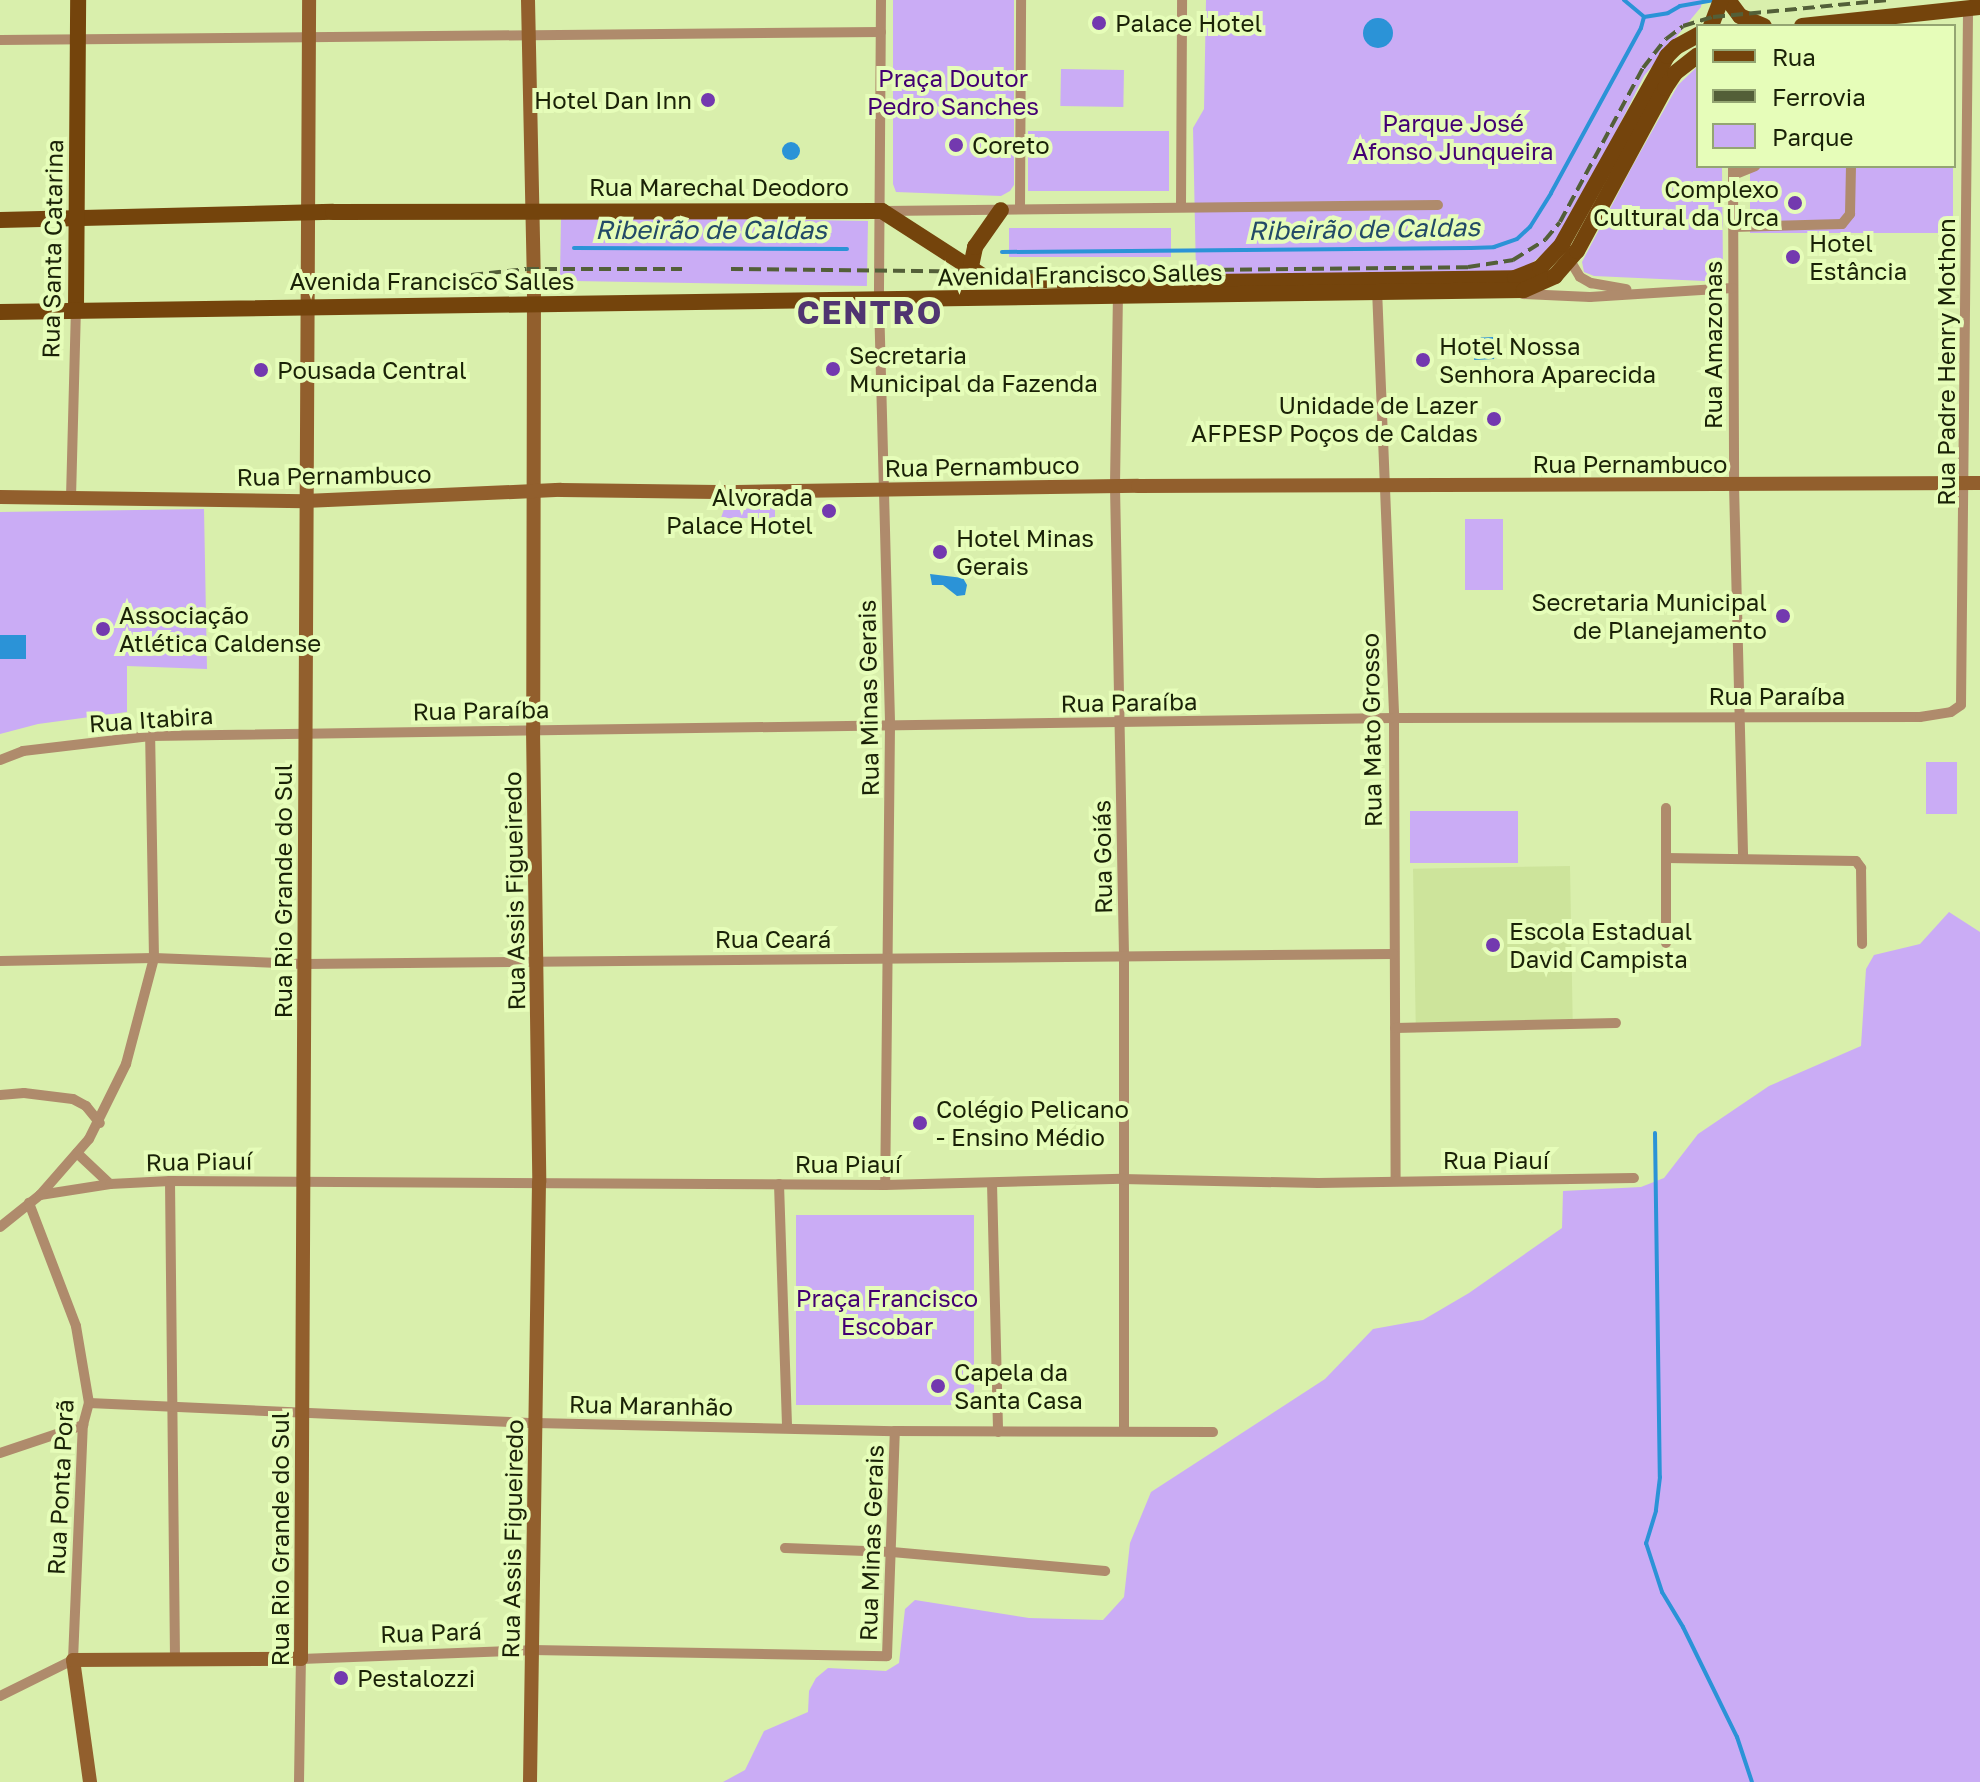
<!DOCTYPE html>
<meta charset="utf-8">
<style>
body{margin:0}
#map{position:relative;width:1980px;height:1782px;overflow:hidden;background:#d9efac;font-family:"Golos Text",sans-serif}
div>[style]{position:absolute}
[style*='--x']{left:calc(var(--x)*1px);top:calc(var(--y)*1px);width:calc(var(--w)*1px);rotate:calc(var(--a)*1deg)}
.built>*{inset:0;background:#cde49b;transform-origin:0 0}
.green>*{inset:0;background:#caacf5;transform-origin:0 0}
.water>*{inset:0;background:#2b93d7;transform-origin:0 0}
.round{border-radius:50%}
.stream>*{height:4px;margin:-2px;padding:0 2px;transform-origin:2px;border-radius:2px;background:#2b93d7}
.street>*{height:10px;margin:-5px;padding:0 5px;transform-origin:5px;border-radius:5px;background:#af8b6c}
.secondary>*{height:14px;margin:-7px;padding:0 7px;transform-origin:7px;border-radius:7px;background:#925f2d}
.primary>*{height:16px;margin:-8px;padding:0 8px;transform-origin:8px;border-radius:8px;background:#74440c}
.rail>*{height:4px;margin-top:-2px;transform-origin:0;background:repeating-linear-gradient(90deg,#535f38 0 12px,transparent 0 18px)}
.dots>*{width:22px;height:22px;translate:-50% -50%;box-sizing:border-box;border:4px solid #e6fdb9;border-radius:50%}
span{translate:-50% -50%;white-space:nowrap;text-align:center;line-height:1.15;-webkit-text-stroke:8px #e6fdb9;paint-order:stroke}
.poi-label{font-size:24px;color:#1a2207}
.left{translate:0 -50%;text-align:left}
.right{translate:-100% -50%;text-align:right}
.park-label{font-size:24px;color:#430073}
.street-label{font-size:24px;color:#1a2207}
.water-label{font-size:26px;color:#224a67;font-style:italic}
.district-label{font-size:32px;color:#503571;font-weight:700;letter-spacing:2px}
.legend{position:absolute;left:1696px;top:24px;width:260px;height:144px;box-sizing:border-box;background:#e6fdb9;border:2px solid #94a572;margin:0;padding:10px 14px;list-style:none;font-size:24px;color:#1a2207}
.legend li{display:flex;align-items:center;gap:16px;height:40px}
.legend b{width:40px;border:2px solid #94a572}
</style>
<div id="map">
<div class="built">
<div style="left:1570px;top:866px;width:154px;height:157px;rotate:89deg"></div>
</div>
<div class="green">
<div style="clip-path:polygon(893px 0,1014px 0,1014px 185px,1010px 191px,1001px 196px,896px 192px,893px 184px)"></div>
<div style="clip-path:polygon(1206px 0,1702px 0,1701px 7px,1644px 76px,1593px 178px,1552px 246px,1531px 264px,1515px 271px,1196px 275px,1193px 128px,1204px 109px)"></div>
<div style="clip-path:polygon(1698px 66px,1698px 166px,1722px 166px,1723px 272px,1704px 281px,1594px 276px,1584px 272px,1582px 262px,1633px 165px,1678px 85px)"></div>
<div style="left:1061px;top:69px;width:63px;height:37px;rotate:1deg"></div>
<div style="left:1028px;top:131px;width:141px;height:60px"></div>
<div style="left:1750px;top:166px;width:203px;height:67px"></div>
<div style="left:868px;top:221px;width:65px;height:307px;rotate:91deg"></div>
<div style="left:1009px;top:228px;width:162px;height:29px"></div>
<div style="clip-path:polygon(775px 508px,775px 518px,721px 518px,724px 509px)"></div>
<div style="clip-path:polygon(204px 509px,207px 669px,127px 666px,127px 712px,38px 724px,0 734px,0 512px)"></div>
<div style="left:1465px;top:519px;width:38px;height:71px"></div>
<div style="left:1926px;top:762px;width:31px;height:52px"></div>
<div style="left:1518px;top:811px;width:52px;height:108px;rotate:90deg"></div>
<div style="clip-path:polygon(1949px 912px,1980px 932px,1980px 1782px,723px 1782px,745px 1770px,764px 1731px,808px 1712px,809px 1691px,816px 1678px,828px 1668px,886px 1671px,899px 1663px,905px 1609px,915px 1600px,1029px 1618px,1103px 1620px,1124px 1597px,1130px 1543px,1151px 1492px,1325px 1379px,1373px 1329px,1423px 1320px,1469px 1293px,1562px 1228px,1563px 1191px,1641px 1187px,1664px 1178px,1698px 1134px,1769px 1086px,1861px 1046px,1866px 969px,1874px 955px,1920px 944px)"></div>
<div style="left:796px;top:1215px;width:178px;height:190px"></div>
</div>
<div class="water">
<div class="round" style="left:1363px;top:18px;width:30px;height:30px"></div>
<div class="round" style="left:782px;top:142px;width:18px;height:18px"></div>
<div style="left:1493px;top:337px;width:22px;height:20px;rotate:87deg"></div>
<div style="clip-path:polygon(930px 574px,963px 578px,967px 585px,965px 595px,957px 596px,943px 585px,932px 585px)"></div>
<div style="left:0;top:635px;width:26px;height:24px"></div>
</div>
<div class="stream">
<div style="--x:1624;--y:0;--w:25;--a:40"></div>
<div style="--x:1644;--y:17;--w:24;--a:-9"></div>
<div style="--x:1668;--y:13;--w:14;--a:-30"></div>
<div style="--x:1680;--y:6;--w:36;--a:-10"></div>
<div style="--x:574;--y:248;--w:273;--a:0.2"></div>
<div style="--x:1002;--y:252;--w:469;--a:-0.5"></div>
<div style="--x:1471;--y:248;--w:23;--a:-2"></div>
<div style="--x:1494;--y:247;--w:24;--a:-19"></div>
<div style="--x:1517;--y:239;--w:18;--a:-43"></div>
<div style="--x:1530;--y:227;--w:40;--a:-58"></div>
<div style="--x:1551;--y:193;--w:188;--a:-61.4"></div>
<div style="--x:1641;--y:28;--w:11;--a:-75"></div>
<div style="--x:1655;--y:1133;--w:344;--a:89.2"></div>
<div style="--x:1660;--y:1477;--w:34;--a:97"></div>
<div style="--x:1656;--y:1511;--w:34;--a:107"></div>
<div style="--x:1646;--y:1543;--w:52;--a:71.9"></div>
<div style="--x:1662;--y:1592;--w:41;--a:59"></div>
<div style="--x:1683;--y:1627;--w:123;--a:63.9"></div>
<div style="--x:1737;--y:1737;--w:47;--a:71.6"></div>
</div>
<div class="street">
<div style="--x:881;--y:0;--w:301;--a:90.4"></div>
<div style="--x:879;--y:301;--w:425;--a:88.5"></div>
<div style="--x:890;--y:726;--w:459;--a:90.6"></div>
<div style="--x:0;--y:40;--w:881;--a:-0.52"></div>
<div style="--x:1733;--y:166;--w:319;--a:89.8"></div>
<div style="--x:1734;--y:485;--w:374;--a:88.6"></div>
<div style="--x:1733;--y:175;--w:24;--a:-22"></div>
<div style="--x:1181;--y:206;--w:206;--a:-89.7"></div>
<div style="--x:1020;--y:208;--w:208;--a:-89.7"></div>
<div style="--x:884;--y:211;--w:554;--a:-0.62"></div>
<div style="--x:1733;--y:227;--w:109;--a:-1.6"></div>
<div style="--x:1842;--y:224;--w:13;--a:-51"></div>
<div style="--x:1850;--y:214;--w:48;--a:-88.8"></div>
<div style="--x:1568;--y:257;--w:23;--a:59"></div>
<div style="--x:1580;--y:277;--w:13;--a:29"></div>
<div style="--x:1591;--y:283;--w:36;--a:10"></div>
<div style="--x:1377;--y:289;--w:429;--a:87.7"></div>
<div style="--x:1394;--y:718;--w:462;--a:89.8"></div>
<div style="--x:1118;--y:293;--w:193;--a:90.9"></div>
<div style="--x:1115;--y:486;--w:473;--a:88.9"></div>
<div style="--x:1124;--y:959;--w:472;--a:90"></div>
<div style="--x:1523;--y:294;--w:67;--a:2.6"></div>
<div style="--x:1590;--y:297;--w:143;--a:-3.6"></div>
<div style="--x:71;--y:498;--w:190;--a:-88.5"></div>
<div style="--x:0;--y:760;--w:25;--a:-21"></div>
<div style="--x:23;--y:751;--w:128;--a:-6.7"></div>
<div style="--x:150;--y:736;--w:1244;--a:-0.83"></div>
<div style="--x:1394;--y:718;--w:526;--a:-0.11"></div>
<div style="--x:1920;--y:717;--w:31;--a:-9"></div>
<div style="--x:1951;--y:712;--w:12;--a:-35"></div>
<div style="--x:1961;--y:705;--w:697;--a:-89.42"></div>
<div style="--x:1666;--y:858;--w:190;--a:0.9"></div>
<div style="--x:1856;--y:861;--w:9;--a:54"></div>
<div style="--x:1861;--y:868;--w:76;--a:89.2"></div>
<div style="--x:1666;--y:943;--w:135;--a:-90"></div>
<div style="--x:0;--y:961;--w:154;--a:-1.1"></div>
<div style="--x:154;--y:958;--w:150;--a:2.3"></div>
<div style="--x:304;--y:964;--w:1089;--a:-0.53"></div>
<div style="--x:1395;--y:1028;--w:221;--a:-1.3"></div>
<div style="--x:0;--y:1095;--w:24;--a:-5"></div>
<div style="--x:24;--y:1093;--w:49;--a:7"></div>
<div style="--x:73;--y:1099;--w:15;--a:28"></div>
<div style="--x:86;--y:1106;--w:22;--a:51"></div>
<div style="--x:77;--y:1153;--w:45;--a:43.2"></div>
<div style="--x:170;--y:1181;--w:476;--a:89.4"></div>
<div style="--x:992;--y:1183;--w:249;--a:88.6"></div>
<div style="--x:779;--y:1184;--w:243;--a:88.1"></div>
<div style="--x:40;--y:1195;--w:71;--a:-8.9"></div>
<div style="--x:110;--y:1184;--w:60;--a:-2.9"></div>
<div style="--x:170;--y:1181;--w:715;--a:0.32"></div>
<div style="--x:885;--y:1185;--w:237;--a:-1.5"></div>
<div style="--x:1122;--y:1179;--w:196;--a:1.2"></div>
<div style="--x:1318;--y:1183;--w:316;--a:-0.9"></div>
<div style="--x:0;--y:1227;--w:51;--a:-38.7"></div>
<div style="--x:40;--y:1195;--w:74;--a:-48.8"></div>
<div style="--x:89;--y:1139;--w:84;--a:-63.7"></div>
<div style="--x:126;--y:1064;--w:110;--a:-75.2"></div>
<div style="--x:154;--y:958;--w:222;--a:-91"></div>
<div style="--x:89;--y:1403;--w:447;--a:2.6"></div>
<div style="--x:536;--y:1423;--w:359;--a:1.3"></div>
<div style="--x:895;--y:1431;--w:318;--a:0.2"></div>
<div style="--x:0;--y:1453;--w:88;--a:-18.6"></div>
<div style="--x:785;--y:1548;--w:107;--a:2.1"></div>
<div style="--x:892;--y:1552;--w:214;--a:5.1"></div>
<div style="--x:0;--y:1696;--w:81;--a:-26.3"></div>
<div style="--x:73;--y:1660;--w:235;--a:-87.6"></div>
<div style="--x:83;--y:1425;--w:23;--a:-75"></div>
<div style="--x:89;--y:1403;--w:78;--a:-99.6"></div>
<div style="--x:76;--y:1326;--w:132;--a:-110.9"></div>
<div style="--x:299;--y:1782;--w:123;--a:-89.1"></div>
<div style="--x:301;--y:1659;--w:231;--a:-2.2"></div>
<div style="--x:532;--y:1650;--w:355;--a:1"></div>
<div style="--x:887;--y:1656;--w:225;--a:-88"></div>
</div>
<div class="secondary">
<div style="--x:528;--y:0;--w:278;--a:88.8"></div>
<div style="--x:534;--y:278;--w:451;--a:90.1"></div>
<div style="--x:533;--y:729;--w:453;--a:89.2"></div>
<div style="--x:539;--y:1182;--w:600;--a:90.86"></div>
<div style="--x:0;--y:497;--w:305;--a:0.8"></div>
<div style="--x:305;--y:501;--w:256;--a:-2.5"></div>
<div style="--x:561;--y:490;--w:176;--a:0.7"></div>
<div style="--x:737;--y:492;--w:401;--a:-0.9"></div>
<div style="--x:1138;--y:486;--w:842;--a:-0.2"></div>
<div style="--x:90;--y:1782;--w:123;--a:-97.9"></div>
<div style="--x:73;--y:1660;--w:228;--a:-0.3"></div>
<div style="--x:301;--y:1659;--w:1659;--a:-89.72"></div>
</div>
<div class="primary">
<div style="--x:1728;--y:0;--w:20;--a:53"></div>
<div style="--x:1740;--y:16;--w:26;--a:23"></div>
<div style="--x:1711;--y:26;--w:28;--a:-69"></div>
<div style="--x:1802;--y:26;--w:179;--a:-6.1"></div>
<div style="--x:0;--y:220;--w:333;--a:-1.4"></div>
<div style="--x:333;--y:212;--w:549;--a:-0.1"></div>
<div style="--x:882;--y:211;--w:124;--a:32.8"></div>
<div style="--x:986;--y:278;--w:133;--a:2.2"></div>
<div style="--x:1119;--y:283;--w:396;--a:-0.7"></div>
<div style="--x:1515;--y:278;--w:27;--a:-22"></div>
<div style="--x:1540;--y:268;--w:33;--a:-47"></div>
<div style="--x:1562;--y:244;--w:215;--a:-60.8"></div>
<div style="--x:1667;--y:56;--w:13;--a:-45"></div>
<div style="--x:1676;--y:47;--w:25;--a:-29"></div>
<div style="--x:970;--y:271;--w:25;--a:-78"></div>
<div style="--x:975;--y:247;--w:45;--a:-54.9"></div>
<div style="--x:76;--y:308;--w:308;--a:-89.6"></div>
<div style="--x:0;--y:312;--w:1524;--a:-0.83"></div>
<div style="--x:1524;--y:290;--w:34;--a:-24"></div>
<div style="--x:1555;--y:276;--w:33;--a:-49"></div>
<div style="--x:1577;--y:251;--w:185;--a:-61.6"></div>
<div style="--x:1665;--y:88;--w:18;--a:-56"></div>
<div style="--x:1675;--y:73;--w:29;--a:-38"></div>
</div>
<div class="rail">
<div style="--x:731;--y:269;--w:275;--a:0.6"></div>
<div style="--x:1006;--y:272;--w:462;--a:-0.6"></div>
<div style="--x:1468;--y:267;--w:46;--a:-8.8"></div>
<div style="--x:1513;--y:260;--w:38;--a:-32"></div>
<div style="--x:1545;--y:240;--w:23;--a:-50"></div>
<div style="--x:1560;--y:222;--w:175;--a:-61.7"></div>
<div style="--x:1643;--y:68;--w:37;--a:-52"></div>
<div style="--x:1666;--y:39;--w:21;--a:-37"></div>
<div style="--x:1683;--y:26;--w:31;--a:-17"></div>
<div style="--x:1713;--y:17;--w:176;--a:-5.5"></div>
<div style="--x:332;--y:278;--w:121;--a:-0.5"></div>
<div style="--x:453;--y:277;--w:74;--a:-6.2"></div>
<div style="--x:527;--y:269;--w:155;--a:0"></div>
</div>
<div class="dots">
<div style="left:1099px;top:23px;background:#7339af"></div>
<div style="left:708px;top:100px;background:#7339af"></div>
<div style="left:956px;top:145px;background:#7339af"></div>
<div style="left:1795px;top:203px;background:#7339af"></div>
<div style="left:1793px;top:257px;background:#7339af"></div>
<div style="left:1423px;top:360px;background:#7339af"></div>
<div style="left:833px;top:369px;background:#7339af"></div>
<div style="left:261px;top:370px;background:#7339af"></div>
<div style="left:1494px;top:419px;background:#7339af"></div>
<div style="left:829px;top:511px;background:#7339af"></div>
<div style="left:940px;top:552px;background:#7339af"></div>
<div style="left:1783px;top:616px;background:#7339af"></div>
<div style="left:103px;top:629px;background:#7339af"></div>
<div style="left:1493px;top:945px;background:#7339af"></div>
<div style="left:920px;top:1123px;background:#7339af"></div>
<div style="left:938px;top:1386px;background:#7339af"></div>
<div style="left:341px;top:1678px;background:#7339af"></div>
</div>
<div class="poi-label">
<span class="left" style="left:1115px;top:23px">Palace Hotel</span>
<span class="right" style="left:692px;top:100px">Hotel Dan Inn</span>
<span class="left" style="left:972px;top:145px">Coreto</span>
<span class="right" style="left:1779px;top:203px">Complexo<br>Cultural da Urca</span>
<span class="left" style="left:1809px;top:257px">Hotel<br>Estância</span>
<span class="left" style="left:1439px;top:360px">Hotel Nossa<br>Senhora Aparecida</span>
<span class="left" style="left:849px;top:369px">Secretaria<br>Municipal da Fazenda</span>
<span class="left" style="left:277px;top:370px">Pousada Central</span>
<span class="right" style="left:1478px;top:419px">Unidade de Lazer<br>AFPESP Poços de Caldas</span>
<span class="right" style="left:813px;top:511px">Alvorada<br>Palace Hotel</span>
<span class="left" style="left:956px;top:552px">Hotel Minas<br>Gerais</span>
<span class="right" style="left:1767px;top:616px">Secretaria Municipal<br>de Planejamento</span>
<span class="left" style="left:119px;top:629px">Associação<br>Atlética Caldense</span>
<span class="left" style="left:1509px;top:945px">Escola Estadual<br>David Campista</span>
<span class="left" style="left:936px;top:1123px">Colégio Pelicano<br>- Ensino Médio</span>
<span class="left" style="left:954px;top:1386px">Capela da<br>Santa Casa</span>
<span class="left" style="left:357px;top:1678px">Pestalozzi</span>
</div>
<div class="park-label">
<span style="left:953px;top:92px">Praça Doutor<br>Pedro Sanches</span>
<span style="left:1453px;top:137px">Parque José<br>Afonso Junqueira</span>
<span style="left:887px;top:1312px">Praça Francisco<br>Escobar</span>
</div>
<div class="street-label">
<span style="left:719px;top:187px">Rua Marechal Deodoro</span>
<span style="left:52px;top:249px;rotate:-89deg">Rua Santa Catarina</span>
<span style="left:1080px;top:274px;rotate:-1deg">Avenida Francisco Salles</span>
<span style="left:432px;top:281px">Avenida Francisco Salles</span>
<span style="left:1713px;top:345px;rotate:-90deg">Rua Amazonas</span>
<span style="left:1946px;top:362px;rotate:-90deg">Rua Padre Henry Mothon</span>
<span style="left:1630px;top:464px">Rua Pernambuco</span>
<span style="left:982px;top:466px;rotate:-1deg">Rua Pernambuco</span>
<span style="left:334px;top:475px;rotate:-1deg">Rua Pernambuco</span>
<span style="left:1777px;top:696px">Rua Paraíba</span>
<span style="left:868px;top:698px;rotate:-91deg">Rua Minas Gerais</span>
<span style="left:1129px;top:702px;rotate:-1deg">Rua Paraíba</span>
<span style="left:481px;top:710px;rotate:-1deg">Rua Paraíba</span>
<span style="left:151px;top:719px;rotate:-4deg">Rua Itabira</span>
<span style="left:1371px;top:730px;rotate:-91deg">Rua Mato Grosso</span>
<span style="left:1102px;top:857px;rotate:-91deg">Rua Goiás</span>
<span style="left:283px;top:891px;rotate:-90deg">Rua Rio Grande do Sul</span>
<span style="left:514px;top:891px;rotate:-91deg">Rua Assis Figueiredo</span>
<span style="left:773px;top:939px">Rua Ceará</span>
<span style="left:1496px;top:1160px">Rua Piauí</span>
<span style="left:199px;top:1161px;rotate:-1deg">Rua Piauí</span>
<span style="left:848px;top:1164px">Rua Piauí</span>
<span style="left:651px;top:1405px;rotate:1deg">Rua Maranhão</span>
<span style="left:60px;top:1487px;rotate:-87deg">Rua Ponta Porã</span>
<span style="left:280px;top:1539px;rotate:-90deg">Rua Rio Grande do Sul</span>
<span style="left:512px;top:1539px;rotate:-89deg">Rua Assis Figueiredo</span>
<span style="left:871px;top:1543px;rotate:-88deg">Rua Minas Gerais</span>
<span style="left:431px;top:1632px;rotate:-2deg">Rua Pará</span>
</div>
<div class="water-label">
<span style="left:1364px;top:229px;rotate:-1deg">Ribeirão de Caldas</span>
<span style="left:711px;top:230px">Ribeirão de Caldas</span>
</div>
<div class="district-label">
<span style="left:870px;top:312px">CENTRO</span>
</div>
<ul class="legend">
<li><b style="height:10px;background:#74440c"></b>Rua</li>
<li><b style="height:10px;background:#535f38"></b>Ferrovia</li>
<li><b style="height:22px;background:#caacf5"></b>Parque</li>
</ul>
</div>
